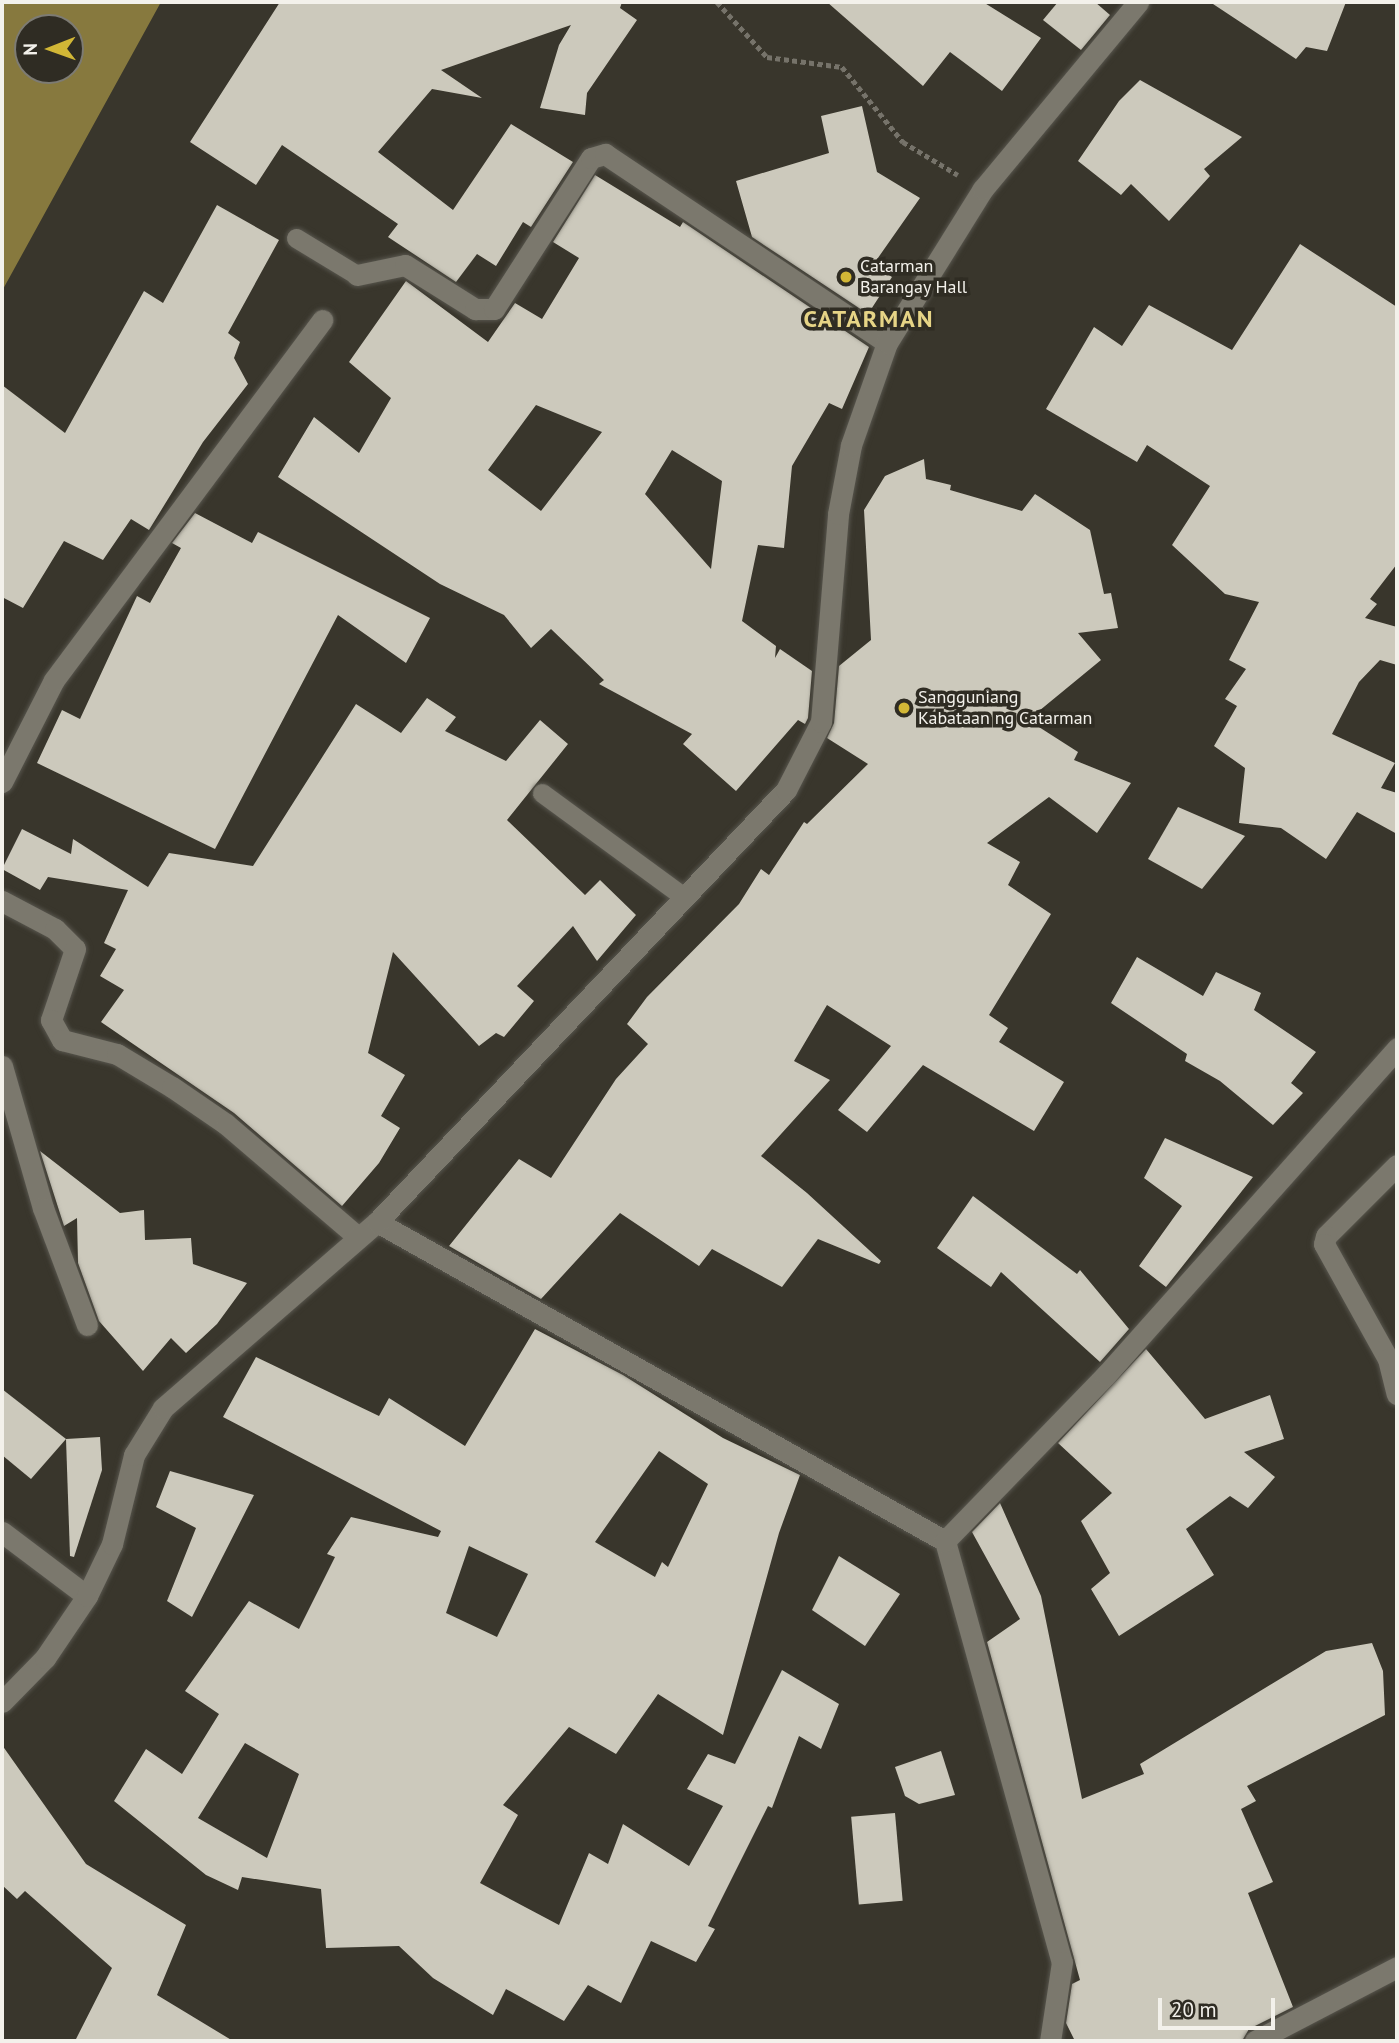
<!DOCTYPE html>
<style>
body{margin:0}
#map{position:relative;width:1399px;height:2043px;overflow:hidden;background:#39362c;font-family:"PT Sans",sans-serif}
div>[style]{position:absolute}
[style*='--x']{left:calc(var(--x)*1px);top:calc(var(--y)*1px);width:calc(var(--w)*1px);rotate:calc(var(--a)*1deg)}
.water>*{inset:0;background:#87793e}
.building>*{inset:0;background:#ccc9bc;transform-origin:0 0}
.path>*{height:4.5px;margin-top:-2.25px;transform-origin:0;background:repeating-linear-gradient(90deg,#76736a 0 5px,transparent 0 8.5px)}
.roads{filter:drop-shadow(0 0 2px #57554d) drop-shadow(0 0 2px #57554d)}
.lane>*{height:19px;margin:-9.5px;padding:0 9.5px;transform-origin:9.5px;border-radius:9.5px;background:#7b786d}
.street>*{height:21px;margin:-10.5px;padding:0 10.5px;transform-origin:10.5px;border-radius:10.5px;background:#7b786d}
.dots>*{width:19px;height:19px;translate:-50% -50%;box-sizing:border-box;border:4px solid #2f2c23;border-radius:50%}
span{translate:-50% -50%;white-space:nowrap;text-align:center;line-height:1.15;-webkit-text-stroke:7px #2f2c23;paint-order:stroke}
.poi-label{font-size:18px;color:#f3f1eb}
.left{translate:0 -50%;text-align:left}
.district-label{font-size:24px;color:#e6d486;font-weight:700;letter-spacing:2px}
.frame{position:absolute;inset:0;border:4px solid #f3f1eb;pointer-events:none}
.north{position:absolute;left:14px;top:14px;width:70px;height:70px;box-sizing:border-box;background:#2f2c23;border:2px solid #7d7b73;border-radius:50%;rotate:269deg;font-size:19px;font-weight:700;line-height:28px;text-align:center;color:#f3f1eb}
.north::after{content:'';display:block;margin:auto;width:24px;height:32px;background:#d2b736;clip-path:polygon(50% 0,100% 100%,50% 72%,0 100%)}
.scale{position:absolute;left:1158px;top:1998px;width:117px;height:32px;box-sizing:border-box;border:4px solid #f3f1eb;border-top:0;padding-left:9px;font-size:21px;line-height:24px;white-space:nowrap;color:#f3f1eb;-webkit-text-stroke:5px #2f2c23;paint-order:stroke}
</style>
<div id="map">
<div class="water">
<div style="clip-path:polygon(evenodd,2px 2px,161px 2px,2px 291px,2px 2px,28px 28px,70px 28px,70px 70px,28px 70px,28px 28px)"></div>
</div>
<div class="building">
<div style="clip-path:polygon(280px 2px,622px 2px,620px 8px,637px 20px,587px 93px,585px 115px,540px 108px,559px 45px,571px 25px,441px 70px,482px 98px,432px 89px,378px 152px,453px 210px,511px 124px,573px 162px,531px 227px,523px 222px,496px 266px,477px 254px,456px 282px,388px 237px,398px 224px,282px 145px,256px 185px,190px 142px)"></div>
<div style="clip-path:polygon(827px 2px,983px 2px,1041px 38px,1002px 91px,950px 52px,923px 86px)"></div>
<div style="clip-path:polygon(1058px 2px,1095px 2px,1110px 15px,1081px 50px,1043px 20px)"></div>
<div style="clip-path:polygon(1210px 2px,1346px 2px,1327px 51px,1306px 47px,1296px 59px)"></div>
<div style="clip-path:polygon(1140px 80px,1242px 137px,1204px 169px,1210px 176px,1169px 221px,1131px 184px,1121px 195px,1078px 161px,1119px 101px)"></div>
<div style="clip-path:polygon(862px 106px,877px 172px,920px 198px,873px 265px,892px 277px,868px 314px,752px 237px,736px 181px,829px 153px,821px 116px)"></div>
<div style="clip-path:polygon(evenodd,595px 175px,680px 227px,683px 222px,869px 347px,842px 409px,829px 403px,792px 466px,784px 548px,758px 545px,742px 621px,776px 646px,775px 658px,780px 649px,812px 671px,808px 718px,805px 724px,798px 720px,736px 791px,683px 744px,692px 734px,599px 684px,604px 680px,551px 629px,531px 648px,504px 615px,440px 584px,278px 477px,314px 417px,359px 453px,391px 398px,349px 362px,406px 281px,488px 342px,515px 303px,542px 319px,579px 258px,553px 242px,595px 175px,536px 405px,602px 432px,541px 511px,488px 470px,536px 405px,595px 175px,672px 450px,722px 481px,711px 569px,645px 494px,672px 450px)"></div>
<div style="clip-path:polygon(217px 205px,279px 240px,228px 333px,240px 342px,234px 358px,248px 384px,203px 442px,149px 530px,131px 519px,103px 560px,64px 541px,23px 608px,2px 597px,2px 385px,65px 433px,144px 291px,163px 303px)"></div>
<div style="clip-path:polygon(1300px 244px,1397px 307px,1397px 564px,1370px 599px,1377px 604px,1365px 618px,1397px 627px,1397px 665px,1380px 660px,1359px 682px,1332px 734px,1395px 763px,1381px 788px,1397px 793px,1397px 834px,1357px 812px,1326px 859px,1281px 828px,1239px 823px,1245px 768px,1214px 746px,1237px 706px,1225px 699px,1246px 669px,1229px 660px,1259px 602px,1225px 594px,1172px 545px,1210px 486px,1147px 445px,1137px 462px,1046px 409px,1094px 327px,1122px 346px,1149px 305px,1232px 350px)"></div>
<div style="clip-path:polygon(924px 459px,926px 479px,951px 485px,950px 490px,1022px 511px,1035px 494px,1090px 530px,1104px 594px,1111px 593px,1118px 628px,1078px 633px,1101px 660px,1028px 720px,1078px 752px,1074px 760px,1131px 783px,1097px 833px,1049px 797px,987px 843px,1020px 862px,1008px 885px,1051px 914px,989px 1015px,1008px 1028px,999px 1042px,1064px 1082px,1034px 1131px,923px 1065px,867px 1132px,838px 1110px,891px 1046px,827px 1005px,794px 1061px,830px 1080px,761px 1156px,807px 1193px,881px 1261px,879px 1264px,818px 1239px,782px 1287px,712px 1249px,699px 1266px,620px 1213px,541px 1299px,449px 1246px,519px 1159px,551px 1178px,616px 1079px,648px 1044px,627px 1024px,647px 997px,739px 904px,761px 869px,769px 875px,804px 822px,807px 824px,868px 764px,827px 738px,834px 723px,839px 666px,871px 640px,864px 510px,885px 476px)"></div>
<div style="clip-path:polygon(195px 513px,252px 543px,258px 532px,430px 618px,406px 663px,338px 615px,215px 849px,37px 763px,62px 710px,80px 719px,137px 596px,150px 603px,181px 548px,172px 543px)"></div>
<div style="clip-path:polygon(427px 698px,456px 717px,445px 731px,506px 761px,540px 720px,568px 744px,507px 820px,585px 895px,600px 880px,636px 915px,597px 961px,573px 926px,517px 986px,534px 1001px,504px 1037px,496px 1033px,479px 1046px,393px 952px,368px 1053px,405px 1075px,381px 1116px,400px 1128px,379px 1163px,342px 1206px,234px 1113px,101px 1022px,124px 990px,100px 976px,116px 949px,104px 943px,128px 890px,48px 877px,40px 890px,2px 869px,22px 829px,71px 854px,73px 839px,148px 887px,169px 853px,253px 866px,356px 704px,401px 733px)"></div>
<div style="clip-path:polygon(1178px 807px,1245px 836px,1202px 889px,1148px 859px)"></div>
<div style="clip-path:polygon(1137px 957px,1203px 996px,1216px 972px,1261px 993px,1254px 1010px,1316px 1052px,1291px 1083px,1303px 1093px,1273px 1125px,1220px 1081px,1185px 1061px,1187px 1054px,1111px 1003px)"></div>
<div style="clip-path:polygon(1165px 1138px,1253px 1177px,1166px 1287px,1139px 1266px,1182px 1206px,1144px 1178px)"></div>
<div style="clip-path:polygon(40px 1151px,120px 1213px,144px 1210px,145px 1240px,191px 1238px,193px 1264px,247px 1283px,217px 1324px,186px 1353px,171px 1338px,143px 1371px,99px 1321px,78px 1263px,77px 1218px,64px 1226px)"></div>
<div style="clip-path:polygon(973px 1196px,1077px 1274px,1080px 1270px,1129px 1329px,1100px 1362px,1001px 1272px,991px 1287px,937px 1248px)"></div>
<div style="clip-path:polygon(evenodd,535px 1329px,623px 1375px,723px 1438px,800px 1475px,779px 1533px,723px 1735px,658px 1694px,616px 1754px,569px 1727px,503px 1805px,518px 1815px,480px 1883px,559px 1925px,589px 1853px,608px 1864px,623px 1824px,689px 1866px,723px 1806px,687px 1789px,708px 1754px,735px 1764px,782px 1670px,839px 1704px,821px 1749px,799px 1736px,772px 1808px,768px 1806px,708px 1926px,715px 1929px,696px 1962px,651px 1941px,621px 2003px,588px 1985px,564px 2021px,506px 1989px,493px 2015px,433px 1978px,399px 1946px,326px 1948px,321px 1889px,242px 1877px,238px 1890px,206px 1875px,114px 1801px,146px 1749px,182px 1774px,219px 1714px,185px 1691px,249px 1601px,299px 1629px,335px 1557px,327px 1554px,351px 1517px,438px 1537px,441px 1531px,223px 1417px,256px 1357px,379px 1416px,389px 1398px,465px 1446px,535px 1329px,659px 1451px,708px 1484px,668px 1567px,662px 1562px,655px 1577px,595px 1542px,659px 1451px,535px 1329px,469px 1546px,528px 1574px,497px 1637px,446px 1613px,469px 1546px,535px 1329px,245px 1743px,299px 1774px,267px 1858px,198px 1818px,245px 1743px)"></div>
<div style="clip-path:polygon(1146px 1349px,1205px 1419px,1270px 1395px,1284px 1439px,1244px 1452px,1275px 1477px,1248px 1508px,1230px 1496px,1186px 1529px,1214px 1575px,1119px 1636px,1091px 1589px,1110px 1573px,1081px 1521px,1112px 1493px,1058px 1443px)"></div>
<div style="clip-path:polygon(2px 1389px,66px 1439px,31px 1479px,2px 1455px)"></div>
<div style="clip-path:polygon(100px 1437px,102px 1470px,74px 1557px,70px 1556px,66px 1439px)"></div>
<div style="clip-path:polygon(170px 1471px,254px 1495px,192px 1617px,167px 1601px,196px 1528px,156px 1507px)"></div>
<div style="clip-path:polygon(1000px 1503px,1041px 1596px,1082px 1799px,1144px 1774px,1140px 1764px,1326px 1651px,1372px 1643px,1383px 1671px,1385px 1715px,1247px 1786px,1256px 1801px,1241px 1809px,1273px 1882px,1248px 1893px,1293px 2007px,1249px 2029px,1242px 2041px,1075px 2041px,1066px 2023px,1072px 1984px,1080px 1980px,987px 1642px,1020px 1619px,972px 1532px)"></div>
<div style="clip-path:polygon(839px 1556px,900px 1594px,865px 1646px,812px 1610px)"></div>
<div style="clip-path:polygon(2px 1745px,86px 1864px,186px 1925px,157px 1995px,233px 2041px,75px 2041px,112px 1968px,25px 1891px,17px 1899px,2px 1885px)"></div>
<div style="clip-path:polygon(941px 1751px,955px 1795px,919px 1804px,905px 1796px,895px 1767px)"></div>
<div style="left:895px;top:1813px;width:88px;height:44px;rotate:85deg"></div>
</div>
<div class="path">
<div style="--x:717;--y:2;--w:74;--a:47.7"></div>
<div style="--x:767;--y:57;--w:76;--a:7.6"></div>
<div style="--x:842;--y:67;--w:97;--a:50.9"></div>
<div style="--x:903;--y:142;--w:64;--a:31"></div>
</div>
<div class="roads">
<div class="lane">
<div style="--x:296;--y:238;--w:71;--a:31.2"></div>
<div style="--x:542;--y:793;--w:176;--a:36.2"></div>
</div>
<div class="street">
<div style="--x:357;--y:275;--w:49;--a:-11.8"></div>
<div style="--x:405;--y:265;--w:83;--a:32.2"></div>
<div style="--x:475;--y:309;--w:19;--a:0"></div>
<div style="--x:494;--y:309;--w:179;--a:-57.3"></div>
<div style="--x:591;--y:158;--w:15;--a:-16"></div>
<div style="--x:605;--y:154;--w:339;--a:33.8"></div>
<div style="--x:2;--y:782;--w:114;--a:-63"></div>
<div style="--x:54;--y:680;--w:449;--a:-53.3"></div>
<div style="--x:2;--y:901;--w:60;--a:27.8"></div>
<div style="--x:55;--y:929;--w:28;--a:45"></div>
<div style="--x:75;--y:949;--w:75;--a:108.7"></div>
<div style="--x:51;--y:1020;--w:23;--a:61"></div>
<div style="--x:62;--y:1040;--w:57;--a:14.3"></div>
<div style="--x:117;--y:1054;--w:64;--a:31"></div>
<div style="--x:172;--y:1087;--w:65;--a:34.4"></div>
<div style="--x:226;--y:1124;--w:174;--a:40.6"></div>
<div style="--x:2;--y:1066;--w:148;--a:73.9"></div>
<div style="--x:43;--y:1208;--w:125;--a:69.4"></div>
<div style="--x:1397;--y:1165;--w:100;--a:135"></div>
<div style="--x:1326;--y:1236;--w:8;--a:104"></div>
<div style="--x:1324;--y:1244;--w:132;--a:60.9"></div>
<div style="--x:1388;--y:1359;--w:36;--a:76"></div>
<div style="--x:377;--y:1222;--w:651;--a:29.32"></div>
<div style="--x:945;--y:1541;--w:437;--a:74.5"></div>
<div style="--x:1062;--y:1962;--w:80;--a:98.6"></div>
<div style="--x:2;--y:1532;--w:106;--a:37"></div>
<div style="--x:945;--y:1541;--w:231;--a:-45.9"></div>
<div style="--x:1106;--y:1375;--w:438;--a:-48.3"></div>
<div style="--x:2;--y:1702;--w:62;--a:-45.7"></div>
<div style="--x:45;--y:1658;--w:75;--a:-55.9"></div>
<div style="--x:87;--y:1596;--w:58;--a:-64.3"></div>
<div style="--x:112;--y:1544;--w:92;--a:-76.1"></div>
<div style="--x:134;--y:1455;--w:55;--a:-58.3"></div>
<div style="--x:163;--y:1408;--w:284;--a:-41"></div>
<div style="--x:377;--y:1222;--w:595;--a:-46.57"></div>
<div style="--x:786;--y:790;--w:76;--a:-62.8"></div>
<div style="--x:821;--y:722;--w:209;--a:-85.3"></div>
<div style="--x:838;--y:514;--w:70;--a:-79.3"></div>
<div style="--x:851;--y:445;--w:108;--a:-70.6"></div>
<div style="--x:887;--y:343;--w:181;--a:-58.1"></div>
<div style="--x:983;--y:189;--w:243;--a:-50.3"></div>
<div style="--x:1255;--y:2041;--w:160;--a:-27.5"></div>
</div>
</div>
<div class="dots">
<div style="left:846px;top:277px;background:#d2b736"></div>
<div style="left:904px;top:708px;background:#d2b736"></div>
</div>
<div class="poi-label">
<span class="left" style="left:860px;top:277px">Catarman<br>Barangay Hall</span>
<span class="left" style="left:918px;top:708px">Sangguniang<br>Kabataan ng Catarman</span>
</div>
<div class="district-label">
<span style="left:869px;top:319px">CATARMAN</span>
</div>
<div class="frame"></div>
<div class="north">N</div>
<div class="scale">20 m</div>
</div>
